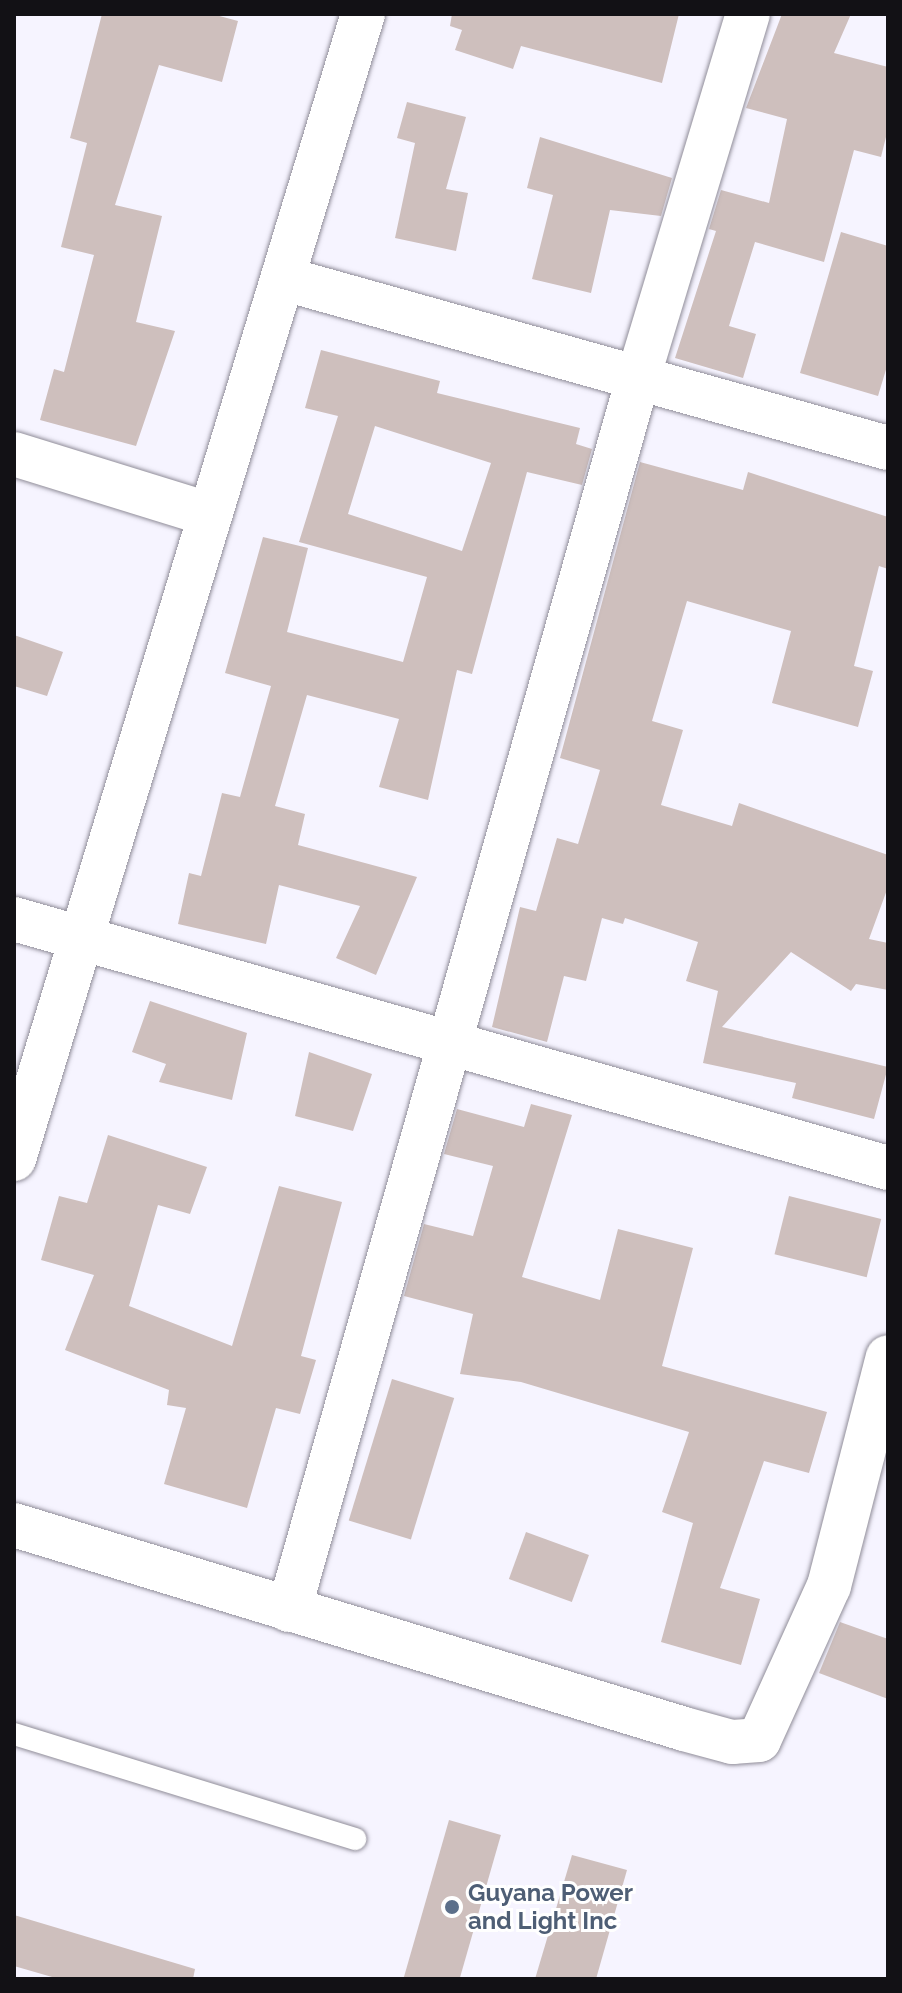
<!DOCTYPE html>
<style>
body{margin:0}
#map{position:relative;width:902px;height:1993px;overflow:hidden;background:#f6f4ff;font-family:Raleway,sans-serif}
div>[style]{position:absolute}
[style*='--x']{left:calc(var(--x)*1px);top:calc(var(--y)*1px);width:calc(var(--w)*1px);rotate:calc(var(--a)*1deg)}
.building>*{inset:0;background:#cebfbd;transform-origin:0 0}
.roads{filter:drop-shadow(0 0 2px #908d99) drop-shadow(0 0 2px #908d99)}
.lane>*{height:22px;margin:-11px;padding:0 11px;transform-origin:11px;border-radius:11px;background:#fff}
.street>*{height:44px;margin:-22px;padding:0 22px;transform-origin:22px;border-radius:22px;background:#fff}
.dots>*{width:22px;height:22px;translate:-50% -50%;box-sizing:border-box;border:4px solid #fff;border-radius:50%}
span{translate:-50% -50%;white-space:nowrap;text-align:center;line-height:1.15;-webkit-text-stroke:6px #fff;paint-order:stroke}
.service-label{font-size:24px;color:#4e5e75;font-weight:700}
.left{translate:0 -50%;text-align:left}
.frame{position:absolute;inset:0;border:16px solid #121115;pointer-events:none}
</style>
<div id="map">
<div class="building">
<div style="clip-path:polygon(102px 14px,212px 14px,238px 21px,222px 82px,159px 65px,115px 205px,162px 216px,136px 322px,175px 331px,136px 446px,40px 420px,54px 369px,64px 372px,94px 255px,61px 247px,87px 143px,70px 138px)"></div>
<div style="clip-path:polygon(452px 14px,679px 14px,662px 83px,521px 46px,513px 69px,455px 50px,462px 30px,450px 26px)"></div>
<div style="clip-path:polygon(782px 14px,851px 14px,834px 53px,888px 67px,888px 129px,881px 157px,854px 150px,824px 262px,755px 242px,729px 326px,756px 334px,743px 378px,675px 358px,716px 231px,709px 229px,721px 190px,769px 203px,787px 119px,746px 108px)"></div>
<div style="clip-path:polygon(407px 102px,466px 117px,446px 189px,468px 193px,456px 251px,395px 238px,415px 143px,397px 138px)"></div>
<div style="clip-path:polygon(540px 137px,672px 178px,661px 216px,610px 210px,591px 293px,532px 279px,553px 195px,527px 188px)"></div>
<div style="clip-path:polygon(841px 232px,888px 246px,888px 363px,878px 396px,800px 373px)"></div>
<div style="clip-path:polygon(evenodd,321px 350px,440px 381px,437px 393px,580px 428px,576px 444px,592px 449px,582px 485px,527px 472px,472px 674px,457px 670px,428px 800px,379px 787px,399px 719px,307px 695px,275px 806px,305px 814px,298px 845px,417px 877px,376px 975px,336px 958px,360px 906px,279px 885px,266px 944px,178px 924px,189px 873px,201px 876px,222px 793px,240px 797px,271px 686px,225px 673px,263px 537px,308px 548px,287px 632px,403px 662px,427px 577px,299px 542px,338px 416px,305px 408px,321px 350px,375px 426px,491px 463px,462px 551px,348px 514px,375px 426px)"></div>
<div style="clip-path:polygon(640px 462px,743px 490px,748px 472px,888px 517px,888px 569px,879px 566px,854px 666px,873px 671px,858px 727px,772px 703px,791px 631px,687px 601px,652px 721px,683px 730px,661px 805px,732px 826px,739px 803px,888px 855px,888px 887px,869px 939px,888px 943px,888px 990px,856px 984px,851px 991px,791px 952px,722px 1027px,888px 1067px,874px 1119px,792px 1098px,796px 1083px,703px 1063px,718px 991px,686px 981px,698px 942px,625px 918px,623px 924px,602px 918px,586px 981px,564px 976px,547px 1042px,492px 1027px,520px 907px,536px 911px,557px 838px,578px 844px,600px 770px,560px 758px)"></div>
<div style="clip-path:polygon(14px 635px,63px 652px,47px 696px,14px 686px)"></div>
<div style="clip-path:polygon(150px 1001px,247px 1033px,232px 1100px,159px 1082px,166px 1064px,132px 1052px)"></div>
<div style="clip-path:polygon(309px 1052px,372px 1074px,353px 1131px,295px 1116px)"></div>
<div style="clip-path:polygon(531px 1104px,572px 1115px,522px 1277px,600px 1300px,618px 1229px,693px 1248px,662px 1366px,827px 1412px,809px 1473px,764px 1461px,720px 1588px,760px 1599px,741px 1665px,661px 1642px,693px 1523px,662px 1512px,689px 1432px,521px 1382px,460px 1374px,473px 1314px,404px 1296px,424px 1224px,473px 1236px,493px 1166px,444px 1154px,457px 1109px,524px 1127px)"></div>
<div style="clip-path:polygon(108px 1135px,207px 1167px,190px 1214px,158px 1205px,129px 1306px,232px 1346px,279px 1186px,342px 1202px,301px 1356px,316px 1360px,300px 1414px,276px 1408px,247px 1508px,164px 1484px,186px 1408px,167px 1405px,169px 1390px,65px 1350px,94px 1275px,41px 1260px,59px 1196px,87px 1203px)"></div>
<div style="left:789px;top:1196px;width:95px;height:60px;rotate:14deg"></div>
<div style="left:392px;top:1379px;width:65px;height:148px;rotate:17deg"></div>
<div style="left:526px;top:1532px;width:67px;height:50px;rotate:20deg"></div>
<div style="clip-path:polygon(840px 1622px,888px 1639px,888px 1699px,819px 1673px)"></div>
<div style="left:449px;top:1820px;width:54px;height:166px;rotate:16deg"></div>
<div style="clip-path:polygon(572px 1855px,627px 1870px,596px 1979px,535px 1979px)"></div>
<div style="clip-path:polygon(14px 1915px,195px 1969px,193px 1979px,59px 1979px,14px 1966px)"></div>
</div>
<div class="roads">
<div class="lane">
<div style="--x:14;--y:1734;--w:357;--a:17.1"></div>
</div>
<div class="street">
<div style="--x:285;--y:279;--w:626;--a:15.66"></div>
<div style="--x:14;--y:454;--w:203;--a:17.2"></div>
<div style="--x:14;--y:919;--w:909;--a:15.9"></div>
<div style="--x:14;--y:1159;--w:1197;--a:-73.05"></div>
<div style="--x:14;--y:1525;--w:700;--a:16.93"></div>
<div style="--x:684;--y:1729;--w:50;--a:15.2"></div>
<div style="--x:732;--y:1742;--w:27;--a:-4"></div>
<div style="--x:759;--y:1740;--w:169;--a:-65.6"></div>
<div style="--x:829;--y:1586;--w:236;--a:-75.6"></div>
<div style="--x:289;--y:1610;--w:1280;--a:-74.18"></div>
<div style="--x:638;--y:378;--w:380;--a:-73.2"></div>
</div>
</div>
<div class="dots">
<div style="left:452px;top:1907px;background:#5c6f8a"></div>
</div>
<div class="service-label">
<span class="left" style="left:468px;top:1907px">Guyana Power<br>and Light Inc</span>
</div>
<div class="frame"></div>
</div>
